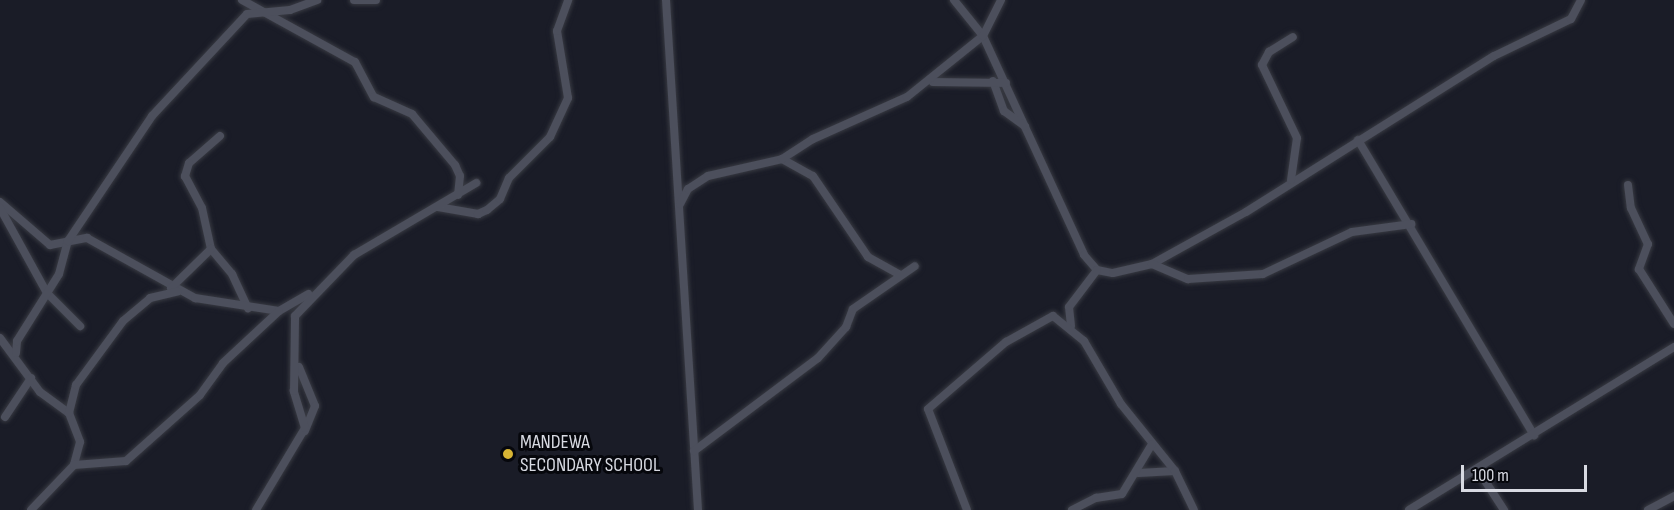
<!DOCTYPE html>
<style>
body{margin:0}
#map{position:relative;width:1674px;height:510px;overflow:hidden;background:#1a1c27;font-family:"Sofia Sans Condensed",sans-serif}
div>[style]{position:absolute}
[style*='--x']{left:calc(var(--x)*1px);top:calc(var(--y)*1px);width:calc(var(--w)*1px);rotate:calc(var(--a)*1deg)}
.roads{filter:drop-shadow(0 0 2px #383a42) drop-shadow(0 0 2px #383a42)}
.street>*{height:8px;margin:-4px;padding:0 4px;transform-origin:4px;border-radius:4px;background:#4c4f5c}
.dots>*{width:16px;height:16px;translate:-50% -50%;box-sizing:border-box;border:3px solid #06070c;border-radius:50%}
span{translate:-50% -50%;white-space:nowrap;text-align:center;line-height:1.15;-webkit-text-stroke:6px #06070c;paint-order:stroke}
.poi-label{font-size:20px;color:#d8dae2}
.left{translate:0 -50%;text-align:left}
.scale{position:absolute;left:1461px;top:465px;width:126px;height:27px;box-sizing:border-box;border:3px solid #d8dae2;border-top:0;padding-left:8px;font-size:18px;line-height:21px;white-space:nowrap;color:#d8dae2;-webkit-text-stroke:4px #06070c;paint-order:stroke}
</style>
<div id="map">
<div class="roads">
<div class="street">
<div style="--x:242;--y:0;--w:129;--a:28.8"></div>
<div style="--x:355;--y:62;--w:40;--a:62"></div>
<div style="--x:374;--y:97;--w:42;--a:24.1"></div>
<div style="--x:412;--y:114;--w:67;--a:49.9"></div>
<div style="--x:455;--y:165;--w:12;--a:66"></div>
<div style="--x:460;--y:176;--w:19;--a:96"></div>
<div style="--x:354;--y:0;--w:22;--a:0"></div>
<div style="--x:666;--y:0;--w:511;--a:86.41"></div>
<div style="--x:954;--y:0;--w:46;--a:51.1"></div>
<div style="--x:983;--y:36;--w:241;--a:65.2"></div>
<div style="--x:1084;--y:255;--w:20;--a:49"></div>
<div style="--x:1097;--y:270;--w:16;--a:11"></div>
<div style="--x:1113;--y:273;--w:40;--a:-13"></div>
<div style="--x:1152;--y:264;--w:107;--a:-29"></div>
<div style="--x:1246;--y:212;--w:293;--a:-32.2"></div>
<div style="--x:1494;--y:56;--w:85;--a:-25.7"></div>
<div style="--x:1571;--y:19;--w:21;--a:-62"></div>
<div style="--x:993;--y:81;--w:32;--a:70"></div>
<div style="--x:1004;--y:111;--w:26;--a:36"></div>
<div style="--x:933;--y:82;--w:73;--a:0.8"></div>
<div style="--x:220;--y:136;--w:41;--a:138.9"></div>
<div style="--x:189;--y:163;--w:14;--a:107"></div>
<div style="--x:185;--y:176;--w:36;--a:62"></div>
<div style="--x:202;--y:208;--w:42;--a:77.6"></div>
<div style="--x:211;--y:249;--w:33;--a:50"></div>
<div style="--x:232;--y:274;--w:38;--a:65"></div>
<div style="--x:1358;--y:140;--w:344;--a:59.2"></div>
<div style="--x:782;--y:159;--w:35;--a:29"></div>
<div style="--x:813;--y:176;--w:98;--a:55.8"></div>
<div style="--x:868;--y:257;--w:35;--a:29"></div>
<div style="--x:1291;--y:180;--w:42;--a:-81.9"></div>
<div style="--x:1297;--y:138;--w:81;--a:-115.6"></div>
<div style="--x:1262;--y:65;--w:15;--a:-62"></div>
<div style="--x:1269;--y:52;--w:28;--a:-32"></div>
<div style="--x:1628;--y:185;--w:23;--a:83"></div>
<div style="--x:1631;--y:208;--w:40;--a:65"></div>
<div style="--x:1648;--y:244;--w:27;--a:110"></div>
<div style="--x:1639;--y:269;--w:65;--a:57.5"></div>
<div style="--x:0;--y:202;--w:66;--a:40.7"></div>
<div style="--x:50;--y:245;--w:38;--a:-11"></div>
<div style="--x:87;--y:238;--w:124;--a:29.1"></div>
<div style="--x:195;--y:298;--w:85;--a:8.8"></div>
<div style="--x:279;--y:311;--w:34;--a:-30"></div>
<div style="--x:680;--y:204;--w:17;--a:-62"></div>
<div style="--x:688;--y:189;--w:24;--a:-33"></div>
<div style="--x:708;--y:176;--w:76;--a:-12.9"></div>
<div style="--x:782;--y:159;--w:37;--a:-33"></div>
<div style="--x:813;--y:139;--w:103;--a:-24.1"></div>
<div style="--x:907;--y:97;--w:97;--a:-38.8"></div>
<div style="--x:983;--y:36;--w:40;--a:-63.4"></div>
<div style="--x:438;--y:207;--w:41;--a:9.9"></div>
<div style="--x:478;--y:214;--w:10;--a:-24"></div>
<div style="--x:487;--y:210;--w:17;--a:-40"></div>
<div style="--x:500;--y:199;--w:23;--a:-67"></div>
<div style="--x:509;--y:178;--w:58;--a:-45"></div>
<div style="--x:550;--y:137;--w:43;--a:-65.2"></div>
<div style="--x:568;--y:98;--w:68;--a:-99.3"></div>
<div style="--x:557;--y:31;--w:33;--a:-70"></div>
<div style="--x:0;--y:208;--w:97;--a:61.1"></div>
<div style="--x:47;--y:293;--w:47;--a:45"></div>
<div style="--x:1152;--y:264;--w:39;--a:23"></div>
<div style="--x:1188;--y:279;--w:75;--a:-3.8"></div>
<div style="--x:1263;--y:274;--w:98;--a:-25.3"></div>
<div style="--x:1352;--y:232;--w:60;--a:-7.7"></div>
<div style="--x:171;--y:288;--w:56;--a:-44.3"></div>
<div style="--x:1071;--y:326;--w:19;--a:-96"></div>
<div style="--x:1069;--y:307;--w:46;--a:-52.9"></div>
<div style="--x:0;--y:338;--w:67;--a:53.5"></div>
<div style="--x:40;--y:392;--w:36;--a:36"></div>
<div style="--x:69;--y:413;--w:31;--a:69"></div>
<div style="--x:80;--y:442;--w:24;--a:105"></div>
<div style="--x:74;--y:465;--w:62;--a:133.7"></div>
<div style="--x:16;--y:353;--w:12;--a:-85"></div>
<div style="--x:17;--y:341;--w:79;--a:-57.9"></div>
<div style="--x:59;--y:274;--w:34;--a:-75"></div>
<div style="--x:68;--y:241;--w:151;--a:-56.1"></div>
<div style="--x:152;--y:116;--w:139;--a:-47"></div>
<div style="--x:247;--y:14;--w:43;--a:-5.3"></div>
<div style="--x:290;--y:10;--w:29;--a:-20"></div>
<div style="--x:299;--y:367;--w:42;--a:67.7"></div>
<div style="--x:315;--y:406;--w:27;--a:112"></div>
<div style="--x:69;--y:413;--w:29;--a:-76"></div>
<div style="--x:76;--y:385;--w:79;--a:-53.7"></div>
<div style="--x:123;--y:321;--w:35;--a:-40"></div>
<div style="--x:150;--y:298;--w:28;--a:-13"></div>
<div style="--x:5;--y:417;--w:47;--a:-56.3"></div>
<div style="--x:694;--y:451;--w:155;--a:-36.9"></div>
<div style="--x:818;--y:358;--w:42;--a:-47.9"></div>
<div style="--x:846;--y:327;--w:19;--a:-69"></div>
<div style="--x:853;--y:309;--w:75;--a:-34.7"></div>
<div style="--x:74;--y:465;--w:52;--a:-4.4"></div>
<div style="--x:126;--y:461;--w:99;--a:-41.7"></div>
<div style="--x:200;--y:395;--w:39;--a:-54"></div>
<div style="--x:223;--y:363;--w:76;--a:-42.9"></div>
<div style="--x:1478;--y:470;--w:48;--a:57"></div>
<div style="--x:1138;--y:473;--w:37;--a:-3"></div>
<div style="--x:256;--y:510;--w:96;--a:-59.1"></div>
<div style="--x:305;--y:428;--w:39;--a:-107"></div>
<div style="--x:294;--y:391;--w:75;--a:-89.2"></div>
<div style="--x:295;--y:316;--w:85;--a:-46"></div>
<div style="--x:354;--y:255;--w:142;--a:-30.5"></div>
<div style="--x:967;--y:510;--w:108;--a:-111.1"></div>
<div style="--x:928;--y:409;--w:103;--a:-40.7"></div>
<div style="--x:1006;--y:342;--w:54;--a:-29"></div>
<div style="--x:1053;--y:316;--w:40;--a:39"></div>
<div style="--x:1084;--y:341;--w:73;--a:59.6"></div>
<div style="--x:1121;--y:404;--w:86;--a:51.1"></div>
<div style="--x:1175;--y:471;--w:43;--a:64"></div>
<div style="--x:1072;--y:510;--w:27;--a:-27"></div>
<div style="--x:1096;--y:498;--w:26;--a:-9"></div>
<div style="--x:1122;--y:494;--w:58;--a:-59"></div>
<div style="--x:1409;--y:510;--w:311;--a:-31.6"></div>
<div style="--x:1648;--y:510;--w:30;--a:-28"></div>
</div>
</div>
<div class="dots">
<div style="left:508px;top:454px;background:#d7b434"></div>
</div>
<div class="poi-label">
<span class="left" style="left:520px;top:454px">MANDEWA<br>SECONDARY SCHOOL</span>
</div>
<div class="scale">100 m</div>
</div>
